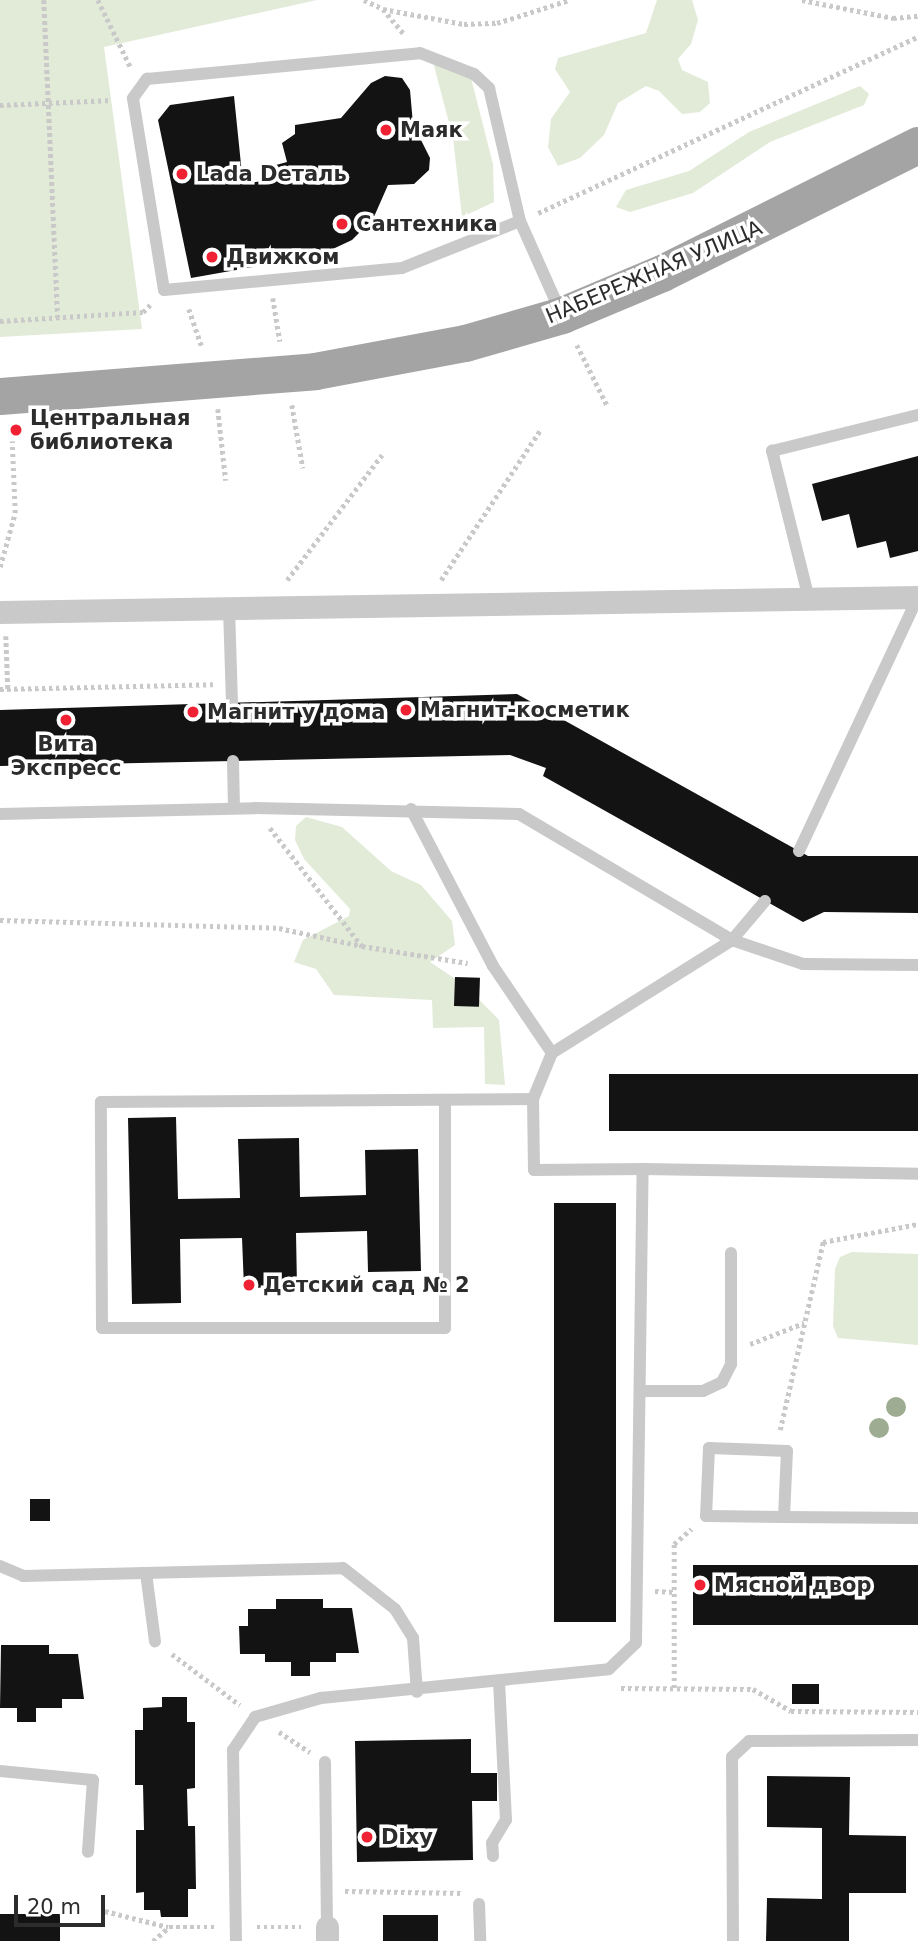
<!DOCTYPE html>
<meta charset="utf-8">
<style>
body{margin:0}
#map{position:relative;width:918px;height:1941px;overflow:hidden;background:#fff;font-family:"DejaVu Sans",sans-serif}
div>[style]{position:absolute}
[style*='--x']{left:calc(var(--x)*1px);top:calc(var(--y)*1px);width:calc(var(--w)*1px);rotate:calc(var(--a)*1deg)}
.green>*{inset:0;background:#e2ebd8}
.building>*{inset:0;background:#131313;transform-origin:0 0}
.path>*{height:4.5px;margin-top:-2.25px;transform-origin:0;background:repeating-linear-gradient(90deg,#c9c9c9 0 3.5px,transparent 0 7px)}
.service>*{height:12px;margin:-6px;padding:0 6px;transform-origin:6px;border-radius:6px;background:#c9c9c9}
.minor>*{height:23px;margin:-11.5px;padding:0 11.5px;transform-origin:11.5px;border-radius:11.5px;background:#c9c9c9}
.primary>*{height:37px;margin:-18.5px;padding:0 18.5px;transform-origin:18.5px;border-radius:18.5px;background:#a4a4a4}
.trees>*{width:20px;height:20px;margin:-10px;border-radius:50%;background:#9ead91}
.dots>*{width:19px;height:19px;translate:-50% -50%;box-sizing:border-box;border:4px solid #fff;border-radius:50%}
span{translate:-50% -50%;white-space:nowrap;text-align:center;line-height:1.15;-webkit-text-stroke:7px #fff;paint-order:stroke}
.poi-label{font-size:21px;color:#2c2c2c;font-weight:700}
.left{translate:0 -50%;text-align:left}
.street-label{font-size:21px;color:#2c2c2c}
.scale{position:absolute;left:14px;top:1895px;width:91px;height:32px;box-sizing:border-box;border:4px solid #2c2c2c;border-top:0;padding-left:9px;font-size:21px;line-height:24px;white-space:nowrap;color:#2c2c2c;-webkit-text-stroke:5px #fff;paint-order:stroke}
</style>
<div id="map">
<div class="green">
<div style="clip-path:polygon(0 0,317px 0,104px 47px,142px 329px,0 337px)"></div>
<div style="clip-path:polygon(657px 0,692px 0,698px 20px,691px 44px,678px 59px,682px 70px,708px 82px,710px 103px,700px 112px,682px 114px,659px 91px,646px 86px,618px 103px,604px 135px,580px 158px,558px 166px,548px 147px,551px 119px,570px 92px,555px 69px,558px 58px,646px 33px)"></div>
<div style="clip-path:polygon(432px 58px,469px 70px,493px 164px,494px 202px,462px 217px,453px 138px)"></div>
<div style="clip-path:polygon(860px 86px,869px 94px,864px 105px,770px 142px,693px 193px,630px 212px,616px 207px,626px 190px,689px 171px,749px 132px)"></div>
<div style="clip-path:polygon(306px 817px,342px 827px,391px 871px,421px 885px,452px 921px,455px 945px,430px 962px,466px 986px,499px 1020px,505px 1085px,485px 1084px,484px 1027px,433px 1028px,432px 1000px,334px 995px,316px 969px,294px 962px,303px 940px,349px 916px,350px 909px,304px 859px,295px 840px,296px 826px)"></div>
<div style="clip-path:polygon(852px 1252px,918px 1254px,918px 1345px,838px 1338px,833px 1326px,835px 1269px,840px 1257px)"></div>
</div>
<div class="building">
<div style="clip-path:polygon(385px 76px,402px 78px,410px 90px,413px 124px,430px 158px,429px 170px,414px 184px,388px 185px,373px 219px,352px 240px,320px 255px,191px 278px,158px 120px,170px 105px,234px 96px,243px 184px,275px 179px,276px 165px,287px 162px,282px 143px,295px 134px,295px 125px,341px 118px,371px 83px)"></div>
<div style="clip-path:polygon(918px 456px,918px 551px,890px 558px,886px 541px,857px 548px,849px 514px,822px 521px,812px 484px)"></div>
<div style="clip-path:polygon(517px 694px,808px 856px,918px 856px,918px 913px,824px 912px,803px 922px,543px 776px,546px 768px,510px 755px,0 766px,0 710px)"></div>
<div style="left:455px;top:977px;width:25px;height:29px;rotate:2deg"></div>
<div style="left:609px;top:1074px;width:309px;height:57px"></div>
<div style="clip-path:polygon(176px 1117px,178px 1199px,240px 1198px,238px 1139px,299px 1138px,300px 1197px,366px 1195px,365px 1150px,418px 1149px,421px 1271px,368px 1272px,367px 1231px,296px 1233px,297px 1287px,244px 1288px,242px 1238px,180px 1239px,181px 1303px,132px 1304px,128px 1118px)"></div>
<div style="left:554px;top:1203px;width:62px;height:419px"></div>
<div style="left:30px;top:1499px;width:20px;height:22px"></div>
<div style="left:693px;top:1565px;width:225px;height:60px"></div>
<div style="clip-path:polygon(276px 1599px,323px 1599px,323px 1608px,352px 1608px,359px 1653px,336px 1653px,336px 1662px,310px 1662px,310px 1676px,291px 1676px,291px 1662px,265px 1662px,265px 1654px,240px 1654px,239px 1626px,248px 1626px,248px 1609px,276px 1609px)"></div>
<div style="clip-path:polygon(1px 1645px,49px 1645px,49px 1654px,78px 1654px,84px 1699px,62px 1699px,62px 1708px,36px 1708px,36px 1722px,17px 1722px,17px 1708px,0 1708px)"></div>
<div style="left:792px;top:1684px;width:27px;height:20px"></div>
<div style="clip-path:polygon(162px 1697px,187px 1697px,187px 1722px,195px 1722px,195px 1788px,187px 1789px,188px 1826px,195px 1826px,196px 1889px,188px 1889px,188px 1917px,161px 1917px,160px 1910px,144px 1910px,144px 1892px,136px 1893px,136px 1830px,144px 1830px,143px 1785px,135px 1785px,135px 1730px,143px 1730px,143px 1708px,162px 1707px)"></div>
<div style="clip-path:polygon(471px 1739px,471px 1773px,497px 1773px,497px 1801px,472px 1801px,473px 1860px,357px 1862px,355px 1741px)"></div>
<div style="clip-path:polygon(767px 1776px,850px 1777px,849px 1835px,906px 1836px,906px 1893px,849px 1893px,849px 1941px,766px 1941px,767px 1898px,822px 1899px,822px 1828px,767px 1827px)"></div>
<div style="left:60px;top:1914px;width:27px;height:60px;rotate:90deg"></div>
<div style="left:438px;top:1915px;width:26px;height:55px;rotate:90deg"></div>
</div>
<div class="path">
<div style="--x:44;--y:0;--w:318;--a:87.5"></div>
<div style="--x:98;--y:0;--w:76;--a:64.1"></div>
<div style="--x:364;--y:0;--w:21;--a:25"></div>
<div style="--x:383;--y:9;--w:33;--a:50"></div>
<div style="--x:802;--y:0;--w:93;--a:11.2"></div>
<div style="--x:893;--y:18;--w:25;--a:-5"></div>
<div style="--x:383;--y:9;--w:82;--a:10.5"></div>
<div style="--x:464;--y:24;--w:33;--a:-2"></div>
<div style="--x:497;--y:23;--w:76;--a:-17.7"></div>
<div style="--x:0;--y:105;--w:112;--a:-2.6"></div>
<div style="--x:538;--y:213;--w:419;--a:-24.9"></div>
<div style="--x:273;--y:298;--w:44;--a:80.8"></div>
<div style="--x:189;--y:309;--w:40;--a:71.1"></div>
<div style="--x:0;--y:321;--w:143;--a:-3.6"></div>
<div style="--x:143;--y:312;--w:10;--a:-45"></div>
<div style="--x:577;--y:345;--w:69;--a:63.4"></div>
<div style="--x:292;--y:405;--w:64;--a:80.1"></div>
<div style="--x:218;--y:409;--w:72;--a:83.7"></div>
<div style="--x:0;--y:567;--w:56;--a:-74.5"></div>
<div style="--x:15;--y:513;--w:72;--a:-92.4"></div>
<div style="--x:287;--y:580;--w:157;--a:-52.8"></div>
<div style="--x:441;--y:580;--w:181;--a:-56.5"></div>
<div style="--x:6;--y:636;--w:53;--a:87.8"></div>
<div style="--x:0;--y:689;--w:213;--a:-1.3"></div>
<div style="--x:270;--y:828;--w:150;--a:52.1"></div>
<div style="--x:362;--y:946;--w:107;--a:9.1"></div>
<div style="--x:0;--y:920;--w:279;--a:1.6"></div>
<div style="--x:279;--y:928;--w:85;--a:12.2"></div>
<div style="--x:750;--y:1344;--w:58;--a:-21.3"></div>
<div style="--x:780;--y:1430;--w:193;--a:-77.1"></div>
<div style="--x:823;--y:1242;--w:97;--a:-10.7"></div>
<div style="--x:655;--y:1591;--w:19;--a:3"></div>
<div style="--x:172;--y:1654;--w:85;--a:36.9"></div>
<div style="--x:621;--y:1688;--w:132;--a:0.4"></div>
<div style="--x:753;--y:1689;--w:44;--a:30.1"></div>
<div style="--x:791;--y:1711;--w:127;--a:0.5"></div>
<div style="--x:674;--y:1688;--w:144;--a:-90"></div>
<div style="--x:674;--y:1544;--w:23;--a:-41"></div>
<div style="--x:279;--y:1732;--w:37;--a:33"></div>
<div style="--x:345;--y:1891;--w:117;--a:1"></div>
<div style="--x:105;--y:1911;--w:65;--a:14.3"></div>
<div style="--x:257;--y:1927;--w:44;--a:0"></div>
<div style="--x:153;--y:1941;--w:21;--a:-41"></div>
<div style="--x:169;--y:1927;--w:48;--a:0"></div>
</div>
<div class="service">
<div style="--x:520;--y:221;--w:127;--a:158.3"></div>
<div style="--x:402;--y:268;--w:239;--a:174.7"></div>
<div style="--x:164;--y:290;--w:194;--a:-99.2"></div>
<div style="--x:133;--y:98;--w:24;--a:-54"></div>
<div style="--x:147;--y:79;--w:274;--a:-5.4"></div>
<div style="--x:420;--y:53;--w:58;--a:21.3"></div>
<div style="--x:474;--y:74;--w:21;--a:43"></div>
<div style="--x:489;--y:88;--w:137;--a:76.9"></div>
<div style="--x:520;--y:221;--w:98;--a:66"></div>
<div style="--x:809;--y:599;--w:153;--a:-104"></div>
<div style="--x:772;--y:451;--w:150;--a:-13.9"></div>
<div style="--x:229;--y:608;--w:96;--a:88.2"></div>
<div style="--x:233;--y:761;--w:47;--a:88.8"></div>
<div style="--x:411;--y:809;--w:177;--a:62.4"></div>
<div style="--x:493;--y:966;--w:105;--a:55.9"></div>
<div style="--x:0;--y:814;--w:255;--a:-1.3"></div>
<div style="--x:255;--y:808;--w:264;--a:1.3"></div>
<div style="--x:519;--y:814;--w:247;--a:30.6"></div>
<div style="--x:732;--y:940;--w:75;--a:18.7"></div>
<div style="--x:803;--y:964;--w:115;--a:0.5"></div>
<div style="--x:799;--y:851;--w:280;--a:-64.9"></div>
<div style="--x:445;--y:1101;--w:227;--a:90"></div>
<div style="--x:445;--y:1328;--w:343;--a:180"></div>
<div style="--x:102;--y:1328;--w:226;--a:-90.3"></div>
<div style="--x:101;--y:1102;--w:432;--a:-0.4"></div>
<div style="--x:643;--y:1169;--w:275;--a:1"></div>
<div style="--x:640;--y:1391;--w:63;--a:0"></div>
<div style="--x:703;--y:1391;--w:21;--a:-25"></div>
<div style="--x:722;--y:1382;--w:20;--a:-63"></div>
<div style="--x:731;--y:1364;--w:111;--a:-90"></div>
<div style="--x:784;--y:1517;--w:66;--a:-87.4"></div>
<div style="--x:787;--y:1451;--w:78;--a:-177.8"></div>
<div style="--x:709;--y:1448;--w:68;--a:92.5"></div>
<div style="--x:706;--y:1516;--w:78;--a:0.7"></div>
<div style="--x:784;--y:1517;--w:134;--a:0.4"></div>
<div style="--x:0;--y:1566;--w:25;--a:23"></div>
<div style="--x:23;--y:1576;--w:320;--a:-1.4"></div>
<div style="--x:343;--y:1568;--w:66;--a:38.3"></div>
<div style="--x:395;--y:1609;--w:34;--a:58"></div>
<div style="--x:413;--y:1638;--w:54;--a:85.8"></div>
<div style="--x:146;--y:1573;--w:69;--a:82.5"></div>
<div style="--x:325;--y:1762;--w:165;--a:89.3"></div>
<div style="--x:0;--y:1771;--w:93;--a:5.5"></div>
<div style="--x:93;--y:1780;--w:72;--a:94"></div>
<div style="--x:493;--y:1856;--w:13;--a:-94"></div>
<div style="--x:492;--y:1843;--w:27;--a:-59"></div>
<div style="--x:506;--y:1820;--w:137;--a:-92.9"></div>
<div style="--x:479;--y:1904;--w:37;--a:88"></div>
<div style="--x:236;--y:1941;--w:191;--a:-90.9"></div>
<div style="--x:233;--y:1750;--w:40;--a:-56"></div>
<div style="--x:255;--y:1717;--w:69;--a:-16.1"></div>
<div style="--x:321;--y:1698;--w:289;--a:-5.7"></div>
<div style="--x:609;--y:1669;--w:37;--a:-44"></div>
<div style="--x:636;--y:1643;--w:474;--a:-89.2"></div>
<div style="--x:643;--y:1169;--w:109;--a:179.5"></div>
<div style="--x:534;--y:1170;--w:71;--a:-90.8"></div>
<div style="--x:533;--y:1099;--w:50;--a:-67.6"></div>
<div style="--x:552;--y:1053;--w:213;--a:-32.1"></div>
<div style="--x:732;--y:940;--w:51;--a:-49.8"></div>
<div style="--x:733;--y:1941;--w:184;--a:-90.3"></div>
<div style="--x:732;--y:1757;--w:23;--a:-43"></div>
<div style="--x:749;--y:1741;--w:169;--a:-0.3"></div>
</div>
<div class="minor">
<div style="--x:0;--y:612;--w:918;--a:-0.94"></div>
<div style="--x:327;--y:1941;--w:14;--a:-90"></div>
</div>
<div class="primary">
<div style="--x:0;--y:396;--w:316;--a:-4.5"></div>
<div style="--x:315;--y:371;--w:153;--a:-10.6"></div>
<div style="--x:465;--y:343;--w:101;--a:-16.1"></div>
<div style="--x:562;--y:315;--w:108;--a:-22.8"></div>
<div style="--x:662;--y:273;--w:286;--a:-26.6"></div>
</div>
<div class="trees">
<div style="left:896px;top:1407px"></div>
<div style="left:879px;top:1428px"></div>
</div>
<div class="dots">
<div style="left:386px;top:130px;background:#f02133"></div>
<div style="left:182px;top:174px;background:#f02133"></div>
<div style="left:342px;top:224px;background:#f02133"></div>
<div style="left:212px;top:257px;background:#f02133"></div>
<div style="left:16px;top:430px;background:#f02133"></div>
<div style="left:406px;top:710px;background:#f02133"></div>
<div style="left:193px;top:712px;background:#f02133"></div>
<div style="left:66px;top:720px;background:#f02133"></div>
<div style="left:249px;top:1285px;background:#f02133"></div>
<div style="left:700px;top:1585px;background:#f02133"></div>
<div style="left:367px;top:1837px;background:#f02133"></div>
</div>
<div class="poi-label">
<span class="left" style="left:400px;top:130px">Маяк</span>
<span class="left" style="left:196px;top:174px">Lada Dеталь</span>
<span class="left" style="left:356px;top:224px">Сантехника</span>
<span class="left" style="left:226px;top:257px">Движком</span>
<span class="left" style="left:30px;top:430px">Центральная<br>библиотека</span>
<span class="left" style="left:420px;top:710px">Магнит-косметик</span>
<span class="left" style="left:207px;top:712px">Магнит у дома</span>
<span style="left:66px;top:756px">Вита<br>Экспресс</span>
<span class="left" style="left:263px;top:1285px">Детский сад № 2</span>
<span class="left" style="left:714px;top:1585px">Мясной двор</span>
<span class="left" style="left:381px;top:1837px">Dixy</span>
</div>
<div class="street-label">
<span style="left:654px;top:272px;rotate:-23deg">НАБЕРЕЖНАЯ УЛИЦА</span>
</div>
<div class="scale">20 m</div>
</div>
